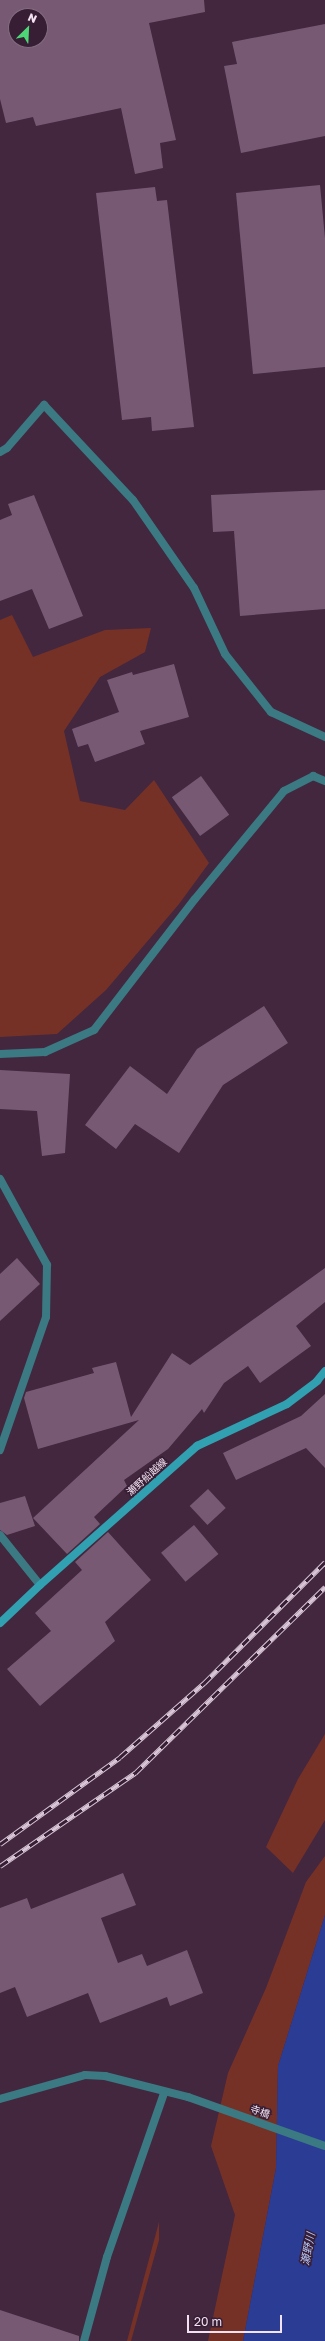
<!DOCTYPE html>
<meta charset="utf-8">
<style>
body{margin:0}
#map{position:relative;width:325px;height:2341px;overflow:hidden;background:#42273f;font-family:"Golos Text","Noto Sans JP",sans-serif}
div>[style]{position:absolute}
[style*='--x']{left:calc(var(--x)*1px);top:calc(var(--y)*1px);width:calc(var(--w)*1px);rotate:calc(var(--a)*1deg)}
.green>*{inset:0;background:#763127}
.water>*{inset:0;background:#2b3c94}
.building>*{inset:0;background:#775974;transform-origin:0 0}
.minor>*{height:8px;margin:-4px;padding:0 4px;transform-origin:4px;border-radius:4px;background:#3b7983}
.tertiary>*{height:8px;margin:-4px;padding:0 4px;transform-origin:4px;border-radius:4px;background:#3b7983}
.secondary>*{height:8px;margin:-4px;padding:0 4px;transform-origin:4px;border-radius:4px;background:#31a0b1}
.rail>*{height:4.5px;margin-top:-2.25px;transform-origin:0;background:repeating-linear-gradient(90deg,#371e35 0 9px,#d8c6d6 0 18px);box-sizing:border-box;border-block:1px solid #d8c6d6}
span{translate:-50% -50%;white-space:nowrap;text-align:center;line-height:1.15;-webkit-text-stroke:3px #371e35;paint-order:stroke}
.street-label{font-size:10px;color:#f3e2f1}
.water-label{font-size:11px;color:#b6c7f7;font-style:italic}
.north{position:absolute;left:8px;top:8px;width:40px;height:40px;box-sizing:border-box;background:#371e35;border:1px solid #826c80;border-radius:50%;rotate:24deg;font-size:11px;font-weight:700;line-height:16px;text-align:center;color:#f3e2f1}
.north::after{content:'';display:block;margin:auto;width:14px;height:18px;background:#4cd676;clip-path:polygon(50% 0,100% 100%,50% 72%,0 100%)}
.scale{position:absolute;left:187px;top:2315px;width:95px;height:18px;box-sizing:border-box;border:2px solid #f3e2f1;border-top:0;padding-left:5px;font-size:12px;line-height:14px;white-space:nowrap;color:#f3e2f1;-webkit-text-stroke:3px #371e35;paint-order:stroke}
</style>
<div id="map">
<div class="green">
<div style="clip-path:polygon(12px 615px,33px 657px,105px 630px,151px 628px,145px 652px,100px 677px,64px 731px,80px 801px,125px 810px,154px 780px,209px 863px,179px 904px,106px 990px,57px 1034px,0 1037px,0 620px)"></div>
<div style="clip-path:polygon(325px 1734px,325px 1820px,293px 1873px,266px 1847px,298px 1779px)"></div>
<div style="clip-path:polygon(325px 1856px,325px 1915px,278px 2066px,276px 2168px,243px 2341px,208px 2341px,235px 2215px,211px 2146px,228px 2073px,266px 1988px,306px 1882px)"></div>
<div style="clip-path:polygon(159px 2222px,159px 2240px,131px 2341px,127px 2341px)"></div>
</div>
<div class="water">
<div style="clip-path:polygon(325px 1915px,325px 2341px,243px 2341px,276px 2168px,278px 2066px)"></div>
</div>
<div class="building">
<div style="clip-path:polygon(evenodd,0 0,204px 0,205px 12px,149px 23px,176px 140px,160px 143px,163px 168px,135px 174px,121px 108px,36px 126px,33px 117px,6px 123px,0 99px,0 0,16px 16px,40px 16px,40px 40px,16px 40px,16px 16px)"></div>
<div style="clip-path:polygon(325px 24px,325px 136px,241px 153px,224px 66px,237px 64px,232px 42px)"></div>
<div style="clip-path:polygon(320px 185px,325px 238px,325px 367px,253px 374px,236px 193px)"></div>
<div style="clip-path:polygon(155px 187px,157px 201px,167px 200px,194px 427px,152px 431px,151px 417px,122px 420px,96px 193px)"></div>
<div style="clip-path:polygon(325px 490px,325px 609px,240px 616px,234px 531px,213px 532px,211px 495px)"></div>
<div style="clip-path:polygon(34px 495px,83px 616px,49px 629px,32px 589px,0 601px,0 520px,12px 515px,8px 504px)"></div>
<div style="clip-path:polygon(174px 664px,189px 717px,140px 731px,145px 744px,95px 762px,88px 744px,78px 747px,72px 729px,119px 712px,107px 680px,132px 672px,133px 675px)"></div>
<div style="left:201px;top:776px;width:48px;height:36px;rotate:54deg"></div>
<div style="clip-path:polygon(264px 1006px,288px 1043px,223px 1085px,179px 1153px,135px 1124px,116px 1149px,85px 1125px,130px 1066px,167px 1094px,197px 1049px)"></div>
<div style="clip-path:polygon(0 1070px,70px 1074px,65px 1153px,42px 1156px,37px 1111px,0 1109px)"></div>
<div style="clip-path:polygon(17px 1258px,40px 1284px,0 1321px,0 1274px)"></div>
<div style="clip-path:polygon(325px 1268px,325px 1302px,296px 1326px,311px 1346px,260px 1383px,248px 1366px,224px 1383px,204px 1413px,202px 1409px,168px 1449px,124px 1480px,127px 1486px,94px 1517px,100px 1524px,67px 1554px,33px 1518px,139px 1420px,38px 1449px,24px 1398px,26px 1392px,94px 1373px,92px 1368px,116px 1362px,131px 1417px,172px 1353px,190px 1365px)"></div>
<div style="clip-path:polygon(325px 1394px,325px 1468px,306px 1448px,236px 1480px,223px 1453px,301px 1416px)"></div>
<div style="left:208px;top:1489px;width:26px;height:25px;rotate:47deg"></div>
<div style="clip-path:polygon(25px 1496px,35px 1526px,7px 1535px,0 1530px,0 1503px)"></div>
<div style="left:194px;top:1525px;width:38px;height:43px;rotate:50deg"></div>
<div style="clip-path:polygon(108px 1532px,151px 1580px,105px 1622px,115px 1641px,40px 1706px,7px 1669px,51px 1631px,35px 1613px,82px 1570px,75px 1562px)"></div>
<div style="clip-path:polygon(123px 1873px,136px 1905px,101px 1918px,118px 1963px,142px 1954px,147px 1966px,187px 1950px,203px 1993px,170px 2006px,167px 1997px,100px 2023px,88px 1993px,27px 2017px,15px 1987px,0 1993px,0 1908px,27px 1898px,31px 1909px)"></div>
<div style="clip-path:polygon(0 2310px,79px 2336px,79px 2341px,0 2341px)"></div>
</div>
<div class="minor">
<div style="--x:0;--y:452;--w:8;--a:-30"></div>
<div style="--x:7;--y:448;--w:57;--a:-49.3"></div>
<div style="--x:44;--y:405;--w:130;--a:46.9"></div>
<div style="--x:133;--y:500;--w:107;--a:55.3"></div>
<div style="--x:194;--y:588;--w:73;--a:64.8"></div>
<div style="--x:225;--y:654;--w:74;--a:51.6"></div>
<div style="--x:271;--y:712;--w:60;--a:24.8"></div>
<div style="--x:0;--y:1054;--w:45;--a:-2.5"></div>
<div style="--x:45;--y:1052;--w:54;--a:-24.2"></div>
<div style="--x:94;--y:1030;--w:165;--a:-52.4"></div>
<div style="--x:195;--y:899;--w:140;--a:-50.5"></div>
<div style="--x:284;--y:791;--w:33;--a:-27"></div>
<div style="--x:313;--y:776;--w:13;--a:23"></div>
<div style="--x:0;--y:1179;--w:98;--a:61.3"></div>
<div style="--x:47;--y:1265;--w:52;--a:91.1"></div>
<div style="--x:46;--y:1317;--w:141;--a:109.1"></div>
<div style="--x:0;--y:1535;--w:64;--a:51.3"></div>
<div style="--x:0;--y:2099;--w:88;--a:-15.8"></div>
<div style="--x:85;--y:2075;--w:20;--a:3"></div>
<div style="--x:105;--y:2076;--w:86;--a:14.2"></div>
<div style="--x:188;--y:2097;--w:145;--a:19.7"></div>
</div>
<div class="tertiary">
<div style="--x:84;--y:2341;--w:87;--a:-74.7"></div>
<div style="--x:107;--y:2257;--w:174;--a:-70.8"></div>
</div>
<div class="secondary">
<div style="--x:0;--y:1623;--w:55;--a:-43.5"></div>
<div style="--x:40;--y:1585;--w:210;--a:-41.5"></div>
<div style="--x:197;--y:1446;--w:99;--a:-25"></div>
<div style="--x:287;--y:1404;--w:38;--a:-37"></div>
<div style="--x:317;--y:1381;--w:13;--a:-51"></div>
</div>
<div class="rail">
<div style="--x:0;--y:1844;--w:148;--a:-35.9"></div>
<div style="--x:120;--y:1757;--w:112;--a:-41.4"></div>
<div style="--x:204;--y:1683;--w:171;--a:-45"></div>
<div style="--x:0;--y:1866;--w:164;--a:-34.6"></div>
<div style="--x:135;--y:1773;--w:266;--a:-44.4"></div>
</div>
<div class="street-label">
<span style="left:147px;top:1477px;rotate:-42deg">瀬野船越線</span>
<span style="left:260px;top:2112px;rotate:19deg">寺橋</span>
</div>
<div class="water-label">
<span style="left:308px;top:2249px;rotate:-79deg">瀬野川</span>
</div>
<div class="north">N</div>
<div class="scale">20 m</div>
</div>
